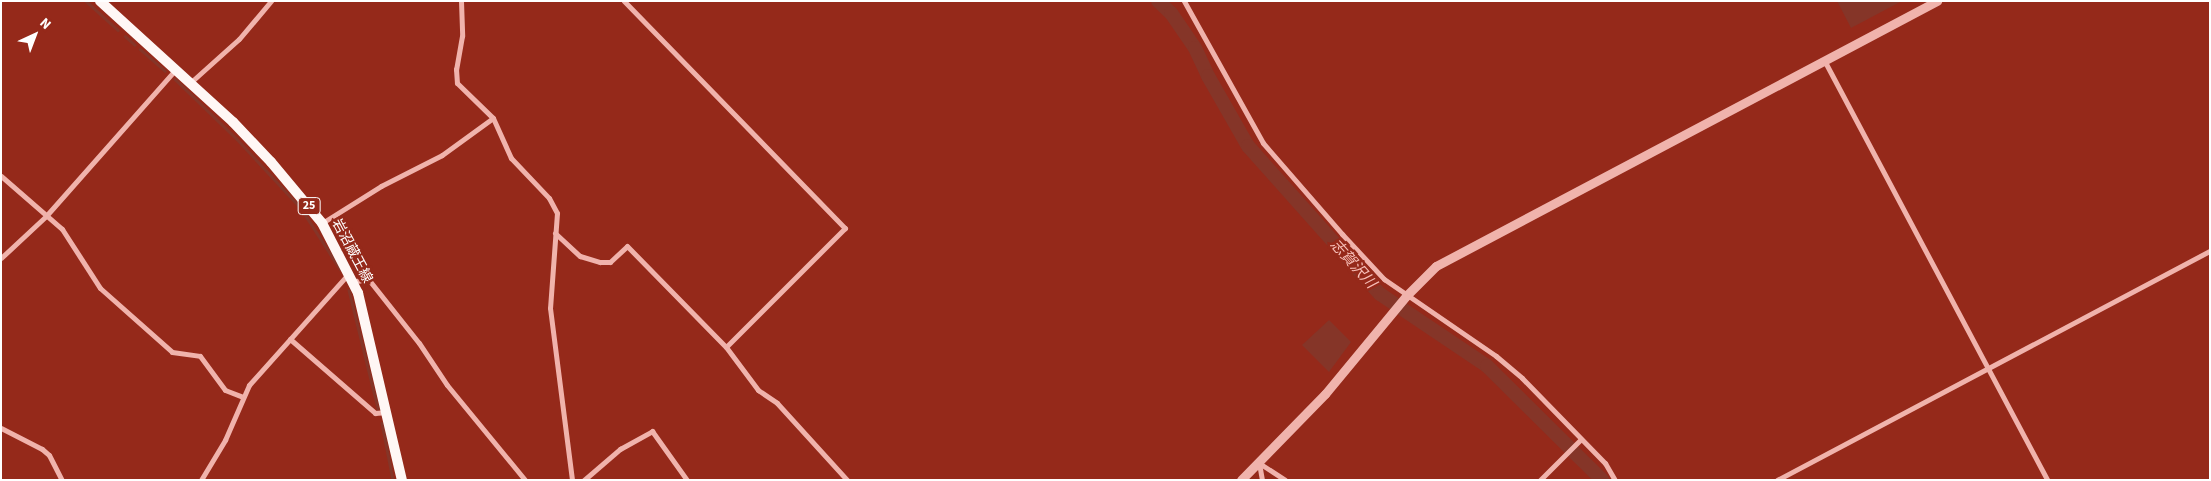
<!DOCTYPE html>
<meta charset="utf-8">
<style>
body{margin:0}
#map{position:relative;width:2211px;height:481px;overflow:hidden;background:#95291a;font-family:"Source Sans 3","Noto Sans JP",sans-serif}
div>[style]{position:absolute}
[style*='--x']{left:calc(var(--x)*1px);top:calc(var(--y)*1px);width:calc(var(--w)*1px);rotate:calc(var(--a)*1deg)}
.water>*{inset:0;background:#853528}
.stream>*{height:2.5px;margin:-1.25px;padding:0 1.25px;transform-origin:1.25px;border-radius:1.25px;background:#853528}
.river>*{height:14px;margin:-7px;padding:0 7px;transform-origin:7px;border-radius:7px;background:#853528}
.minor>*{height:5px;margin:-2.5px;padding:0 2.5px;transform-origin:2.5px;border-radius:2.5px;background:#f0b3ac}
.tertiary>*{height:9px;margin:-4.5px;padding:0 4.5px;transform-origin:4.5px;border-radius:4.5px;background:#f0b3ac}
.primary>*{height:10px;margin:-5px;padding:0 5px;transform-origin:5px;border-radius:5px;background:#fff7f5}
span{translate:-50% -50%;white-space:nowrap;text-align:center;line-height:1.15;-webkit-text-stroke:5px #95291a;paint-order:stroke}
.shield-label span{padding:1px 4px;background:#95291a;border:1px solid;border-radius:4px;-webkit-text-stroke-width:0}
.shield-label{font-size:12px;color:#fff;font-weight:700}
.street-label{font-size:14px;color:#fff}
.water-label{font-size:15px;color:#f7bfb8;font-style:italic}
.frame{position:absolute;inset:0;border:2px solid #fff;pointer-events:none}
.north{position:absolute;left:10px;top:10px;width:50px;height:50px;-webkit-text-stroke:4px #95291a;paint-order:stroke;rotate:43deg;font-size:14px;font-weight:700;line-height:20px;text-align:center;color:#fff}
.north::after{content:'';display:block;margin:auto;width:18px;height:22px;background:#fff;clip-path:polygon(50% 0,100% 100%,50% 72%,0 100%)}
</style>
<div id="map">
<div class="water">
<div style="clip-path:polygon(1837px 1px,1902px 1px,1851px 28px)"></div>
<div style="clip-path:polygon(1329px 320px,1351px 342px,1329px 372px,1302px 345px)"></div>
</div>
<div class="stream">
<div style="--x:86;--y:1;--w:43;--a:42.2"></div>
<div style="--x:125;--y:36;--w:13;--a:42"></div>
<div style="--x:140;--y:49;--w:33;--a:41"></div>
<div style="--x:175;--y:79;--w:86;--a:44.1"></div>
<div style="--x:237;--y:139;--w:94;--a:47.2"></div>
<div style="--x:301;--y:208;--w:72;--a:57.4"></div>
<div style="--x:349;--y:290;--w:122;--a:76.2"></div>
<div style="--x:382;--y:423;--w:58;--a:79.1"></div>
</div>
<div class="river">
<div style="--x:1158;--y:1;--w:18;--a:43"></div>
<div style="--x:1171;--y:13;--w:42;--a:55.6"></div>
<div style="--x:1195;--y:48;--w:31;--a:65"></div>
<div style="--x:1208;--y:76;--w:81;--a:60.3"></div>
<div style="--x:1248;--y:146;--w:198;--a:48.3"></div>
<div style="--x:1380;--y:294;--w:129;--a:33.9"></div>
<div style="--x:1487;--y:366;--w:162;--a:44.7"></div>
</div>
<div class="minor">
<div style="--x:461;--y:1;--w:35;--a:88"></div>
<div style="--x:462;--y:36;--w:34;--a:100"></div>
<div style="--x:456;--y:69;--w:14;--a:86"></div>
<div style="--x:457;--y:83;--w:50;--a:44.2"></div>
<div style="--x:493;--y:118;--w:44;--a:65.8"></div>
<div style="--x:511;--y:158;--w:55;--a:46.5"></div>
<div style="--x:549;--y:198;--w:17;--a:62"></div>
<div style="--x:557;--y:213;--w:95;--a:94.2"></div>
<div style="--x:550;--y:308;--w:173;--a:82.7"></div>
<div style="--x:624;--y:1;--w:317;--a:45.8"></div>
<div style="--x:845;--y:228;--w:168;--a:135"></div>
<div style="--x:1184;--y:1;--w:162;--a:60.9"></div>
<div style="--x:1263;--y:143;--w:121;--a:49"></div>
<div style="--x:1342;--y:234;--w:62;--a:47"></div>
<div style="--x:1384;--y:279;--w:136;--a:34.5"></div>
<div style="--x:1496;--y:356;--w:34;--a:40"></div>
<div style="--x:1522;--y:378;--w:119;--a:45.7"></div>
<div style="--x:1605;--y:463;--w:20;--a:60"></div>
<div style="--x:1824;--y:60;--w:476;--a:62"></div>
<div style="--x:191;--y:82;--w:64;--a:-41.9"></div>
<div style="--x:239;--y:39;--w:50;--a:-49.9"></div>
<div style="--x:1;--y:176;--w:81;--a:41"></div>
<div style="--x:62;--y:229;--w:70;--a:57.2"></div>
<div style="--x:100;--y:288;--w:96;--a:41.6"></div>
<div style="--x:172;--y:352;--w:28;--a:8"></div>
<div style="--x:200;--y:356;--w:42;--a:53.7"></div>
<div style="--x:225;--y:390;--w:19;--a:21"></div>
<div style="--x:322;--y:223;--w:70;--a:-32.1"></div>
<div style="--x:381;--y:186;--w:68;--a:-26.9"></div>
<div style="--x:442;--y:155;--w:63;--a:-36"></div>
<div style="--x:555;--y:233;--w:34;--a:43"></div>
<div style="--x:580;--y:256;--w:21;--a:17"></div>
<div style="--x:600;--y:262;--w:10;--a:0"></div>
<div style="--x:610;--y:262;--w:23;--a:-43"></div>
<div style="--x:627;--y:246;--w:141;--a:45.6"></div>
<div style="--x:726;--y:347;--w:54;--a:53.3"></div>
<div style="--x:758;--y:390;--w:23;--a:34"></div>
<div style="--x:777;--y:403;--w:104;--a:47.7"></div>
<div style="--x:1;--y:258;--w:62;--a:-43"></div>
<div style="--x:46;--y:216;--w:196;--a:-48.5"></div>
<div style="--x:353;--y:281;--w:16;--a:-4"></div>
<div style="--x:369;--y:280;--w:80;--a:51.6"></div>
<div style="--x:419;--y:343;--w:50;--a:56.3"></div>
<div style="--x:447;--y:385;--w:123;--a:50.6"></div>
<div style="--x:290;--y:339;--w:113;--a:41"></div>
<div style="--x:375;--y:413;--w:12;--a:-5"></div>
<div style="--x:1;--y:428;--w:46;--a:27.1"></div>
<div style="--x:42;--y:449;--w:9;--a:41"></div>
<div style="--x:49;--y:455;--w:28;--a:63"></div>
<div style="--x:1259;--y:463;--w:31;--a:33"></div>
<div style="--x:1259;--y:463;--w:17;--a:80"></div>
<div style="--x:201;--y:480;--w:47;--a:-59"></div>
<div style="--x:225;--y:440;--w:60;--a:-66.4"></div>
<div style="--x:249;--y:385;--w:150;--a:-48.2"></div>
<div style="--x:584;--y:480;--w:48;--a:-40.7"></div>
<div style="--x:620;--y:449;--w:37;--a:-29"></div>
<div style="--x:652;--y:431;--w:60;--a:54.5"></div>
<div style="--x:1540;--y:480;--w:57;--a:-45"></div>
<div style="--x:1777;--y:480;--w:490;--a:-27.9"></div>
</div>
<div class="tertiary">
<div style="--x:1241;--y:480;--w:120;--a:-45.7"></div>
<div style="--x:1325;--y:394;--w:127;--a:-50.4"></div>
<div style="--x:1406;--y:296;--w:42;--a:-45"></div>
<div style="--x:1436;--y:266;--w:567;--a:-27.88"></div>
</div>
<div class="primary">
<div style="--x:100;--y:1;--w:180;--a:42.3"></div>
<div style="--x:233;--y:122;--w:55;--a:46.5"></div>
<div style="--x:271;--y:162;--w:80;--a:50.1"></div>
<div style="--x:322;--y:223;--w:79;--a:62.8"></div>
<div style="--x:358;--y:293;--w:192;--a:76.8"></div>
</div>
<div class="shield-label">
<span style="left:309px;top:206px">25</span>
</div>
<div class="street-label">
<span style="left:352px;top:251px;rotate:62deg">岩沼蔵王線</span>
</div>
<div class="water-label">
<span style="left:1353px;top:264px;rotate:48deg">志賀沢川</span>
</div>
<div class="frame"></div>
<div class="north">N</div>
</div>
